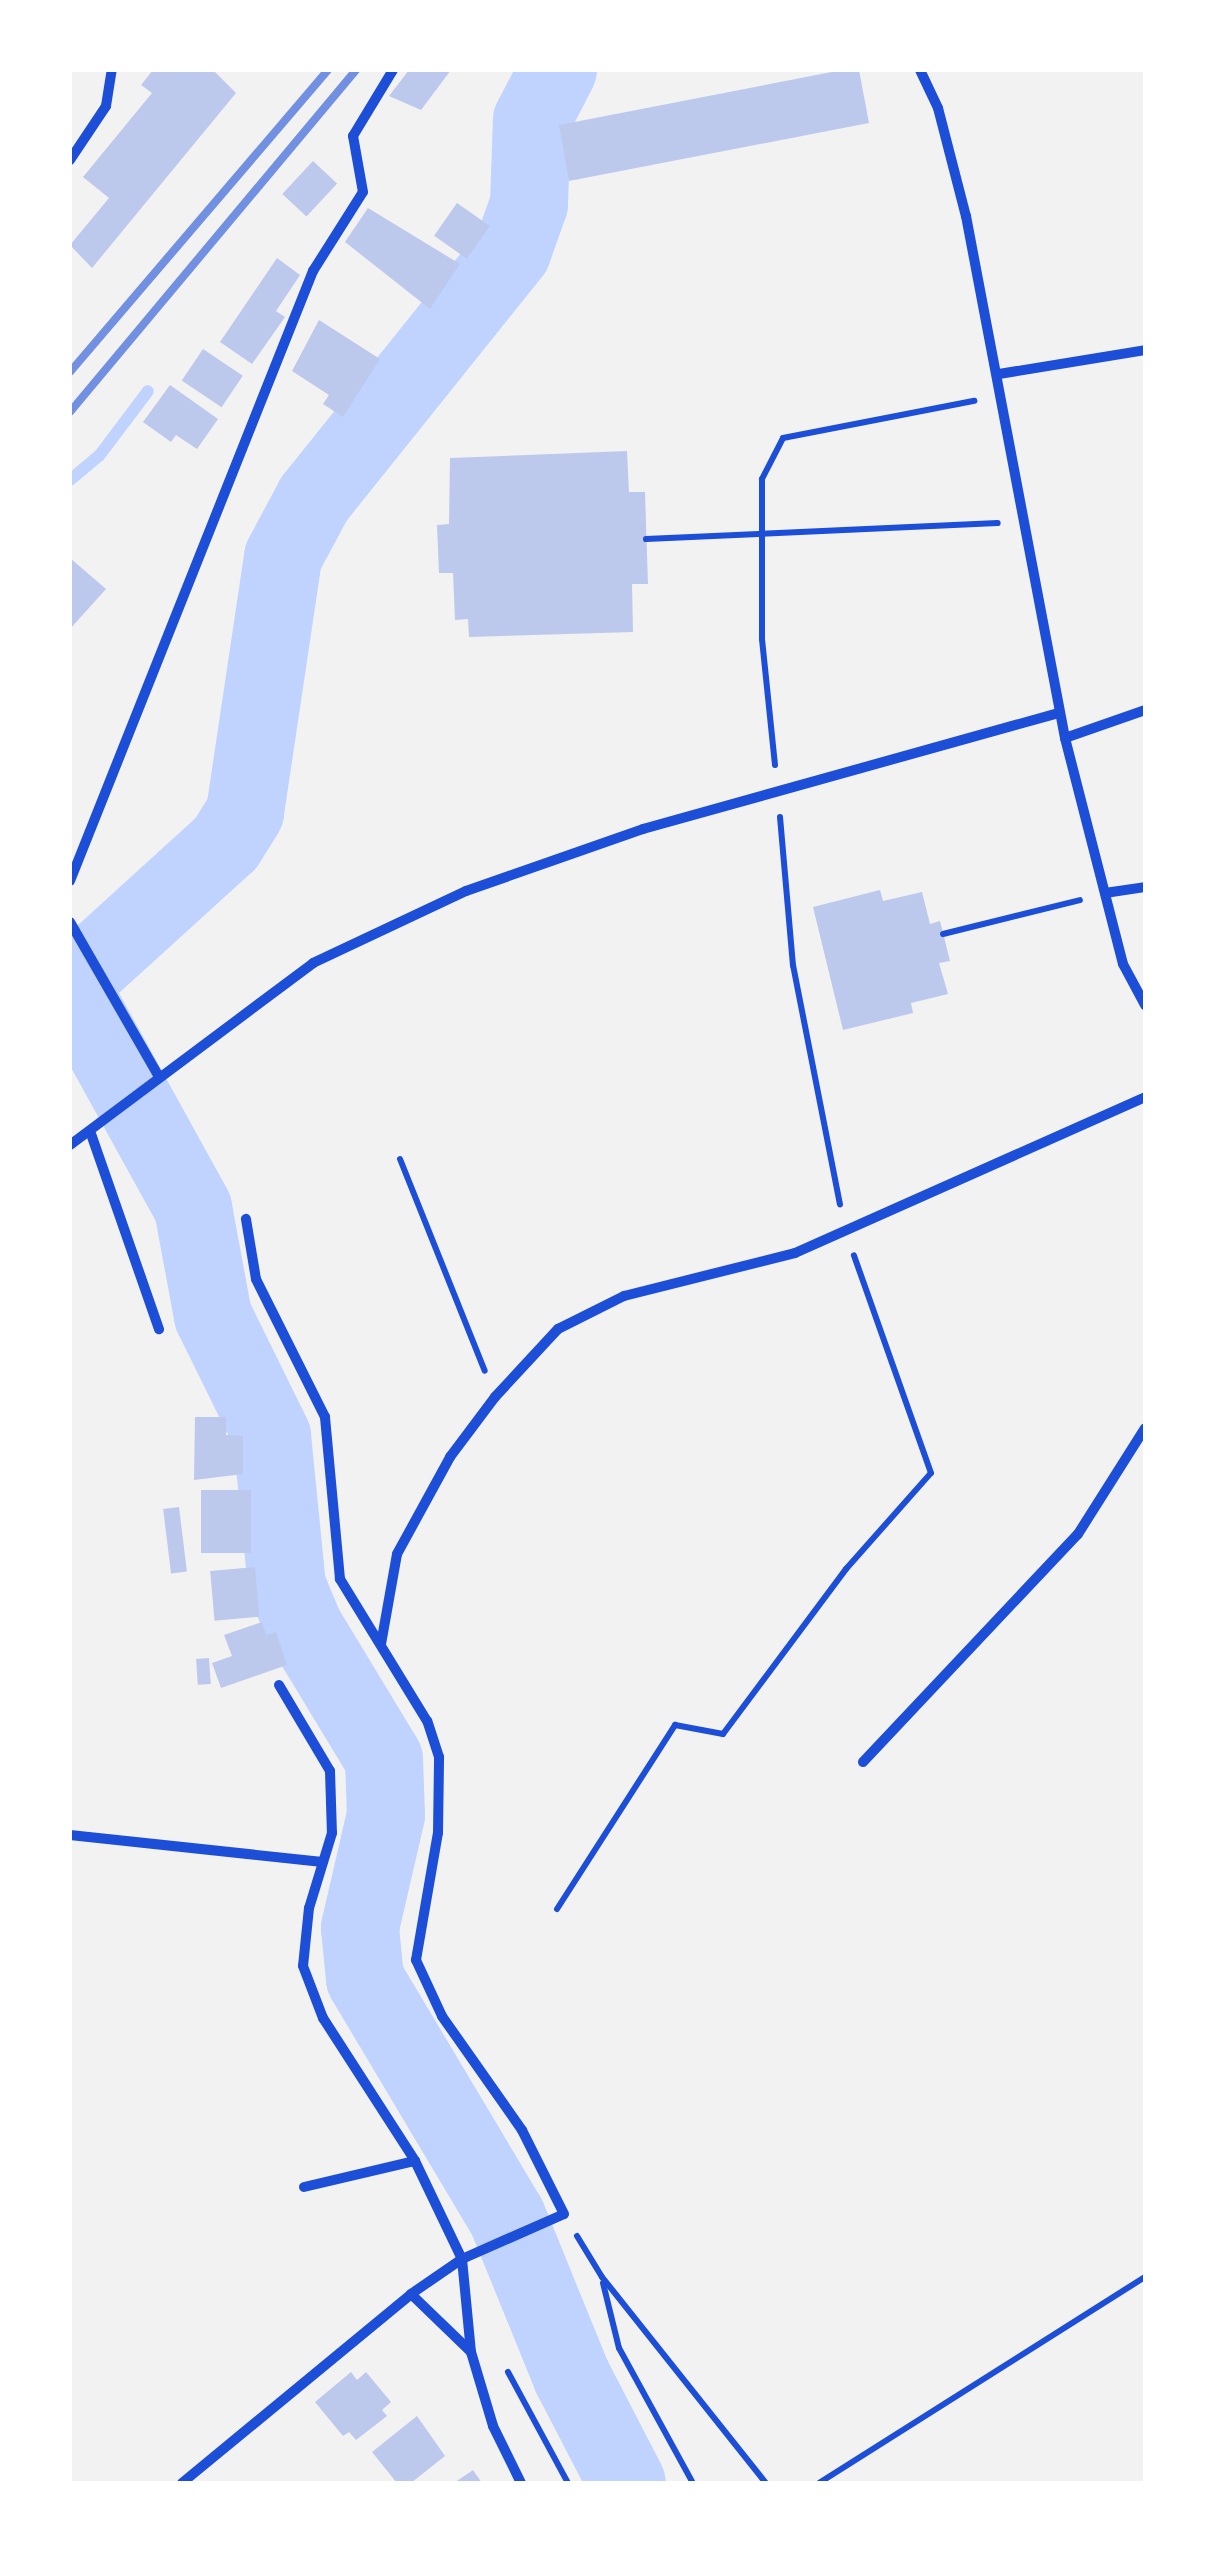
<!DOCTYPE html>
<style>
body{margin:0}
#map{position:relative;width:1215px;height:2553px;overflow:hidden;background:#f2f2f2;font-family:Figtree,sans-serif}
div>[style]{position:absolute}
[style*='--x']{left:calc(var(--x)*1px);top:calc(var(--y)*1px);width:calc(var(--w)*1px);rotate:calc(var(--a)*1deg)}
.stream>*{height:12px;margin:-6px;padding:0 6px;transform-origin:6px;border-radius:6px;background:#bfd3fe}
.river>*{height:78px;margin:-39px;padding:0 39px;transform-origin:39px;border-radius:39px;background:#bfd3fe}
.building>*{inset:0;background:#bdc9ec;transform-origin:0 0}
.path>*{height:6px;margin:-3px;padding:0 3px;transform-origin:3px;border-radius:3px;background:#1d4ed8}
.minor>*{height:10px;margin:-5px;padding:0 5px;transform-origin:5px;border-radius:5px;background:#1d4ed8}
.rail>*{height:8px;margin:-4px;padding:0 4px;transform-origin:4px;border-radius:4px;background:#7290e2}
span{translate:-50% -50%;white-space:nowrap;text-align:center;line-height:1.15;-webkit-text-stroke:9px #fff;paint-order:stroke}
.frame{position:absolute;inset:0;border:72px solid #fff;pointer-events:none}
</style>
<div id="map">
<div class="stream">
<div style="--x:70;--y:480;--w:38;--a:-40"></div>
<div style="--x:99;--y:456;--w:81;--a:-53"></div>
</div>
<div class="river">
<div style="--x:70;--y:985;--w:255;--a:61.1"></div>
<div style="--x:193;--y:1208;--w:110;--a:79.5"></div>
<div style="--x:213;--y:1316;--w:134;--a:63.8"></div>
<div style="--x:272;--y:1436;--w:151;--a:84.3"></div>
<div style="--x:287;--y:1586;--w:44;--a:67.5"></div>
<div style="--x:304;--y:1627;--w:154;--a:58.8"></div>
<div style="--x:384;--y:1759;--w:56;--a:88"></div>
<div style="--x:386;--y:1815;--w:116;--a:103"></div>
<div style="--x:360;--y:1928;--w:51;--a:84.4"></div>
<div style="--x:365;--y:1979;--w:277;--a:59.2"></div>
<div style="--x:507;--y:2217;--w:173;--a:67.9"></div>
<div style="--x:572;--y:2377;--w:119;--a:62.6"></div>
<div style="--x:70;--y:985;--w:211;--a:-42.3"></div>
<div style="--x:226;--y:843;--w:36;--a:-58"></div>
<div style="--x:245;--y:812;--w:258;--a:-81.5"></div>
<div style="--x:283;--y:557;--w:66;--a:-61.9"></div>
<div style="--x:314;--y:499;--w:317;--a:-51.3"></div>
<div style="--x:512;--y:252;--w:51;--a:-70.5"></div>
<div style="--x:529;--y:204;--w:84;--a:-88"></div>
<div style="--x:532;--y:120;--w:56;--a:-62.5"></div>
</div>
<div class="building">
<div style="clip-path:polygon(153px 70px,213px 70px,236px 93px,92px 268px,70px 245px,109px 198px,83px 177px,152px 93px,141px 85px)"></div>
<div style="clip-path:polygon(409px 70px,451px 70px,421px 110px,389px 96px)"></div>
<div style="clip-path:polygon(842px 70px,859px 70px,869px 123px,569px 181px,559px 125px)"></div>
<div style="left:313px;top:161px;width:33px;height:45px;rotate:43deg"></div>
<div style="left:457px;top:203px;width:40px;height:40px;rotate:35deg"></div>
<div style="clip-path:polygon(368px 208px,460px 264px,430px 309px,345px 242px)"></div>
<div style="clip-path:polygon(277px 258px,300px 275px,276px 311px,285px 317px,252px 364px,220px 342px)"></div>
<div style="clip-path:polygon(319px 320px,380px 359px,343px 417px,323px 404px,329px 395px,292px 371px)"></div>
<div style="left:203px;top:349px;width:48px;height:38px;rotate:34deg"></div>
<div style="clip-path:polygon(170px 385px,218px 419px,197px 449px,176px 435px,171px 442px,143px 422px)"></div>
<div style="clip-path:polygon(627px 451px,629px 492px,645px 492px,648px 584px,632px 584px,633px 632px,469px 637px,468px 619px,455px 620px,453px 573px,439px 573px,437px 525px,449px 524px,450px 458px)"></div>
<div style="clip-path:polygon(70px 558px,106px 589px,70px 629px)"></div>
<div style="clip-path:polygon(880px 890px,883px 901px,922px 892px,930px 924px,940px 921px,950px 961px,939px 963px,948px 994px,911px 1003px,913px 1013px,843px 1030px,813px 907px)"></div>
<div style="clip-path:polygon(195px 1417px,226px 1417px,226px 1435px,243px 1436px,243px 1474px,194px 1480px)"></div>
<div style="left:201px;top:1490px;width:50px;height:63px"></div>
<div style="left:179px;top:1507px;width:65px;height:16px;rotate:83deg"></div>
<div style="left:255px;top:1567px;width:50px;height:45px;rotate:85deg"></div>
<div style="clip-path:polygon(262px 1622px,266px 1635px,276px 1632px,287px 1665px,221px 1688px,212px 1663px,232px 1656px,224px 1635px)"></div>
<div style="left:209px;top:1658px;width:26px;height:13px;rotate:86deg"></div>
<div style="clip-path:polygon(351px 2372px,357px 2380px,366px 2372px,391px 2402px,382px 2410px,387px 2416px,356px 2440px,349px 2432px,343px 2436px,315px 2402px)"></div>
<div style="clip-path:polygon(417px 2416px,445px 2456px,411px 2483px,397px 2483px,372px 2452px)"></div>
<div style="clip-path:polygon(473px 2470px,482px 2483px,454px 2483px)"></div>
</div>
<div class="path">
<div style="--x:646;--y:539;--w:352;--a:-2.6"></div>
<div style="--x:775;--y:765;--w:127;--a:-95.9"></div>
<div style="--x:762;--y:639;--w:160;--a:-90"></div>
<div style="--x:762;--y:479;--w:46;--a:-62.9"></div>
<div style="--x:783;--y:438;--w:195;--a:-11"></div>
<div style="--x:780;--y:817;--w:149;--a:85"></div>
<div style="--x:793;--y:965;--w:244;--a:78.9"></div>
<div style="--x:943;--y:934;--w:141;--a:-13.9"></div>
<div style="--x:400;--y:1159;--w:228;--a:68.2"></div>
<div style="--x:557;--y:1909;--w:219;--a:-57.3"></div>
<div style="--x:675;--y:1725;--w:49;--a:10.6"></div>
<div style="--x:723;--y:1734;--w:206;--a:-53.3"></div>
<div style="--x:846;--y:1569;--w:128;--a:-48.5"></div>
<div style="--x:931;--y:1473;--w:231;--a:-109.5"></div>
<div style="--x:577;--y:2236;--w:48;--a:58.6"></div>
<div style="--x:602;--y:2277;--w:263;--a:51.5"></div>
<div style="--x:603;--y:2283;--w:67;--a:76.2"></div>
<div style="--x:619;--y:2348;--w:154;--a:61.3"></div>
<div style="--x:508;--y:2372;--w:126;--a:61.6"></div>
<div style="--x:819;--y:2483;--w:386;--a:-32.3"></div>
</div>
<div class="minor">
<div style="--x:920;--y:70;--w:42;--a:64.7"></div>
<div style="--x:938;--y:108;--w:112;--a:75.5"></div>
<div style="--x:966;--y:216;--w:531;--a:79.26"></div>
<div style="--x:1065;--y:738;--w:233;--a:75.6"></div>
<div style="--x:1123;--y:964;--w:47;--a:61.8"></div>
<div style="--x:70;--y:160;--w:65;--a:-56.3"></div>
<div style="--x:106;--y:106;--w:36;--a:-81"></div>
<div style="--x:999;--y:374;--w:148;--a:-9.3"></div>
<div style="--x:1065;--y:738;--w:85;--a:-19.3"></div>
<div style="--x:70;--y:881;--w:657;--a:-68.28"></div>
<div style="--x:313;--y:271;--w:93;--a:-57.7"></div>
<div style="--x:363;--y:192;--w:57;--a:-100.1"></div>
<div style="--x:353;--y:136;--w:77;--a:-58.8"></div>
<div style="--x:1105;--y:893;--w:40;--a:-8.5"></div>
<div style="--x:70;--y:922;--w:177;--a:60.1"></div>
<div style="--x:90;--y:1131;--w:210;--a:70.8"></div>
<div style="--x:70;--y:1145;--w:304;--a:-36.8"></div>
<div style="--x:313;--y:963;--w:169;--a:-25.2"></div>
<div style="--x:466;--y:891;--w:188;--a:-19.3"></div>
<div style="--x:643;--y:829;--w:432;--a:-15.6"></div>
<div style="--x:381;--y:1644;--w:91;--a:-79.9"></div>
<div style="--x:397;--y:1554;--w:111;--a:-61.3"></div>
<div style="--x:450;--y:1457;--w:75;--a:-53.1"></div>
<div style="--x:495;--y:1397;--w:93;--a:-47.2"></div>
<div style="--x:558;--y:1329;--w:74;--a:-26.6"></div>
<div style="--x:624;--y:1296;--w:176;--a:-14.1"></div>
<div style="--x:795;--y:1253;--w:383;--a:-24"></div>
<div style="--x:279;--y:1685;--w:100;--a:59.3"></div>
<div style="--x:330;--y:1771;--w:62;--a:88.2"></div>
<div style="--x:332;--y:1833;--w:78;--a:107"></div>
<div style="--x:309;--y:1908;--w:58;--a:95.9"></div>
<div style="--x:303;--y:1966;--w:56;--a:69"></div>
<div style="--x:323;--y:2018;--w:170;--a:57.2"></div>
<div style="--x:415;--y:2161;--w:109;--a:64.4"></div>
<div style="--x:462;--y:2259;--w:93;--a:84.5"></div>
<div style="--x:471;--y:2352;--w:77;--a:73.4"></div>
<div style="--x:493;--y:2426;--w:64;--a:63.8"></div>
<div style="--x:863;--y:1762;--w:313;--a:-46.7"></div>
<div style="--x:1078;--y:1534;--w:125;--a:-57.7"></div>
<div style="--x:70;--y:1835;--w:254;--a:6.1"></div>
<div style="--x:304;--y:2187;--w:114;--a:-13.2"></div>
<div style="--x:411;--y:2294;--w:83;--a:44"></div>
<div style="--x:182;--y:2483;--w:297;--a:-39.5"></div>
<div style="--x:411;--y:2294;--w:62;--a:-34.5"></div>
<div style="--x:462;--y:2259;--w:111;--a:-23.8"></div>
<div style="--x:564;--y:2214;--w:94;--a:-116.6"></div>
<div style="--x:522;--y:2130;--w:139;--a:-125.1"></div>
<div style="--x:442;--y:2016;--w:62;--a:-114.9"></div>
<div style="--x:416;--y:1960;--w:129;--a:-80.2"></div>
<div style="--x:438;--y:1833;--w:76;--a:-89.2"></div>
<div style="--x:439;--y:1757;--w:38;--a:-108"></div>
<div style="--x:427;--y:1721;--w:167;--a:-121.5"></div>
<div style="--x:340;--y:1579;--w:163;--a:-95.3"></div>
<div style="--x:325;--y:1417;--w:154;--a:-116.6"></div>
<div style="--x:256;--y:1279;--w:61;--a:-99.5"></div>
</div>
<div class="rail">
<div style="--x:70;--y:372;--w:397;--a:-49.5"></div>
<div style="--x:70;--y:412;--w:446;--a:-50.1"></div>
</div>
<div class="frame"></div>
</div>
